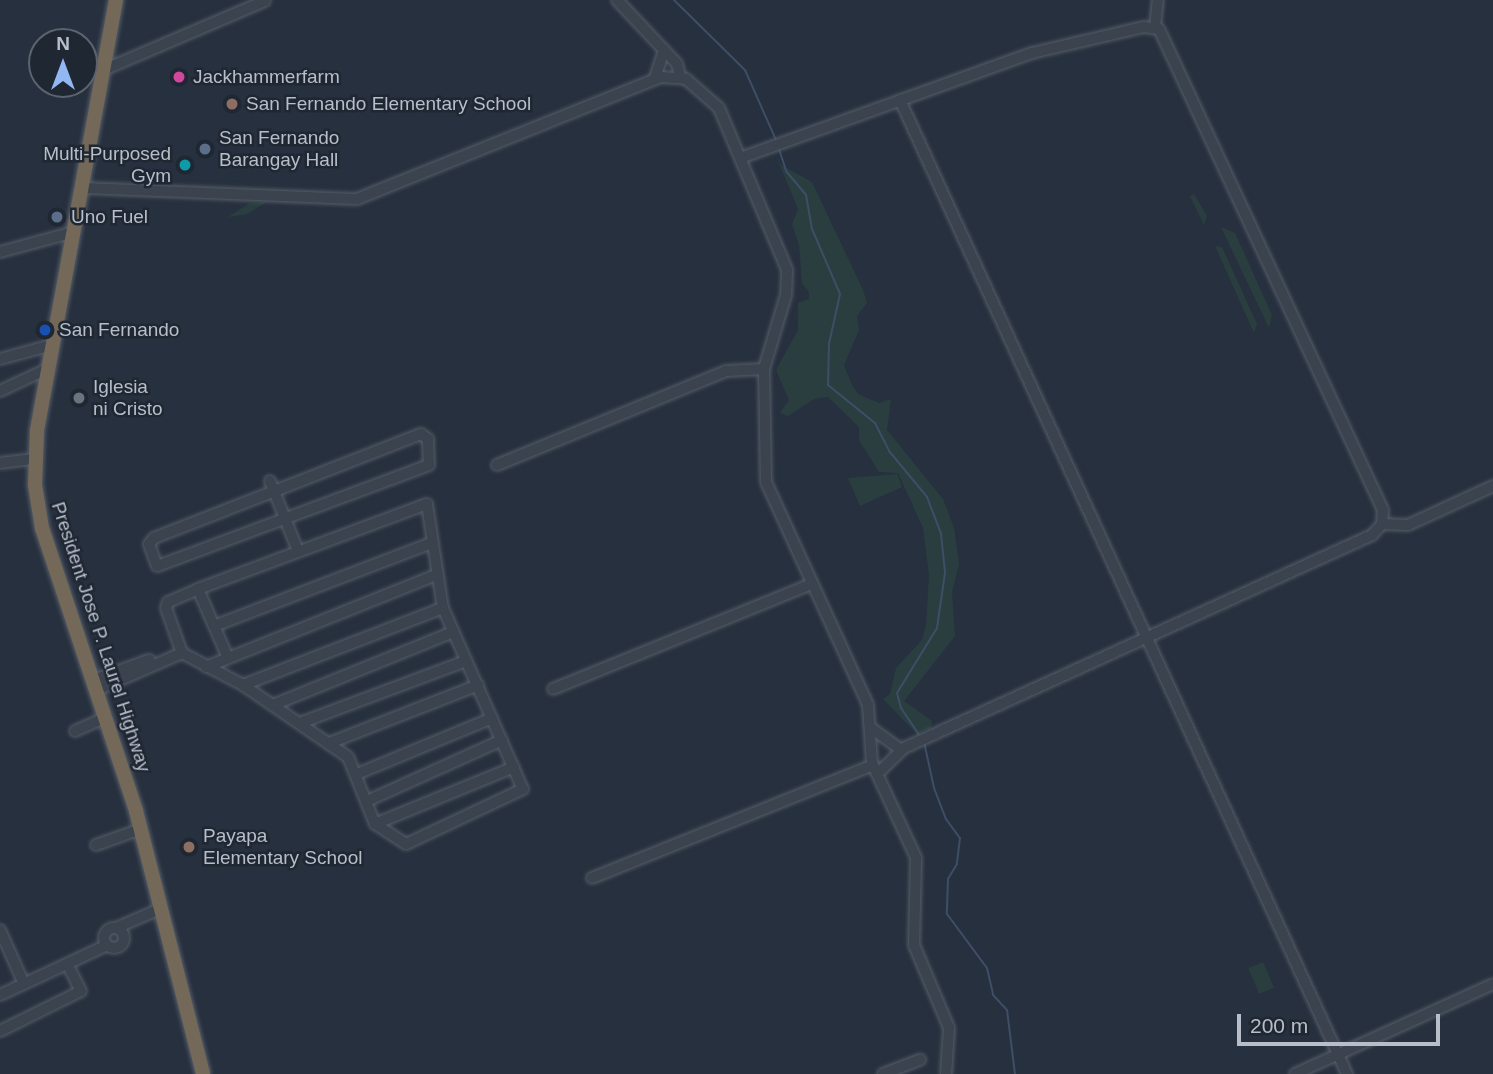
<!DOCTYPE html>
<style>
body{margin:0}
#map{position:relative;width:1493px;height:1074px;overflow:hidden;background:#27303e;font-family:Helvetica,sans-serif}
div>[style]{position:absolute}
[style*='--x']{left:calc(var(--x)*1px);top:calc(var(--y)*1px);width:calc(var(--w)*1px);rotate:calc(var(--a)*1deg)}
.green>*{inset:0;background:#2a3e40;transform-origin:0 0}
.stream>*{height:2px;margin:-1px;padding:0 1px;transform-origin:1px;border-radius:1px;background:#3d4e66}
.roads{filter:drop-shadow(0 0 2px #555d69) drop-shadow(0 0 2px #555d69)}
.minor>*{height:10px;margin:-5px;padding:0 5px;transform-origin:5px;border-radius:5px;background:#3a434e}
.minor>.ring{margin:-5px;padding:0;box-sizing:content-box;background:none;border:10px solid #3a434e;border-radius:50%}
.highway>*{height:14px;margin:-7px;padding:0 7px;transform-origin:7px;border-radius:7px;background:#746958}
.dots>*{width:19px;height:19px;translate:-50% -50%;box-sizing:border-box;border:4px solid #1f2733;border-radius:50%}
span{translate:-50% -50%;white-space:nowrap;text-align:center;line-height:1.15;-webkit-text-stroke:5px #1f2733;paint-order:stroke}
.poi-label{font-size:19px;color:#b7bec9}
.left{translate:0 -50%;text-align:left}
.right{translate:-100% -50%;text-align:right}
.street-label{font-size:19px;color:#b7bec9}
.north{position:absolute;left:28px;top:28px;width:70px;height:70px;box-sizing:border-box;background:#1f2733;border:2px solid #5c636f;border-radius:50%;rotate:0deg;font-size:19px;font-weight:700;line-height:28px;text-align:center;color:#b7bec9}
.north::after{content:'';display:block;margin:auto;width:24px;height:32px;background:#93b7f2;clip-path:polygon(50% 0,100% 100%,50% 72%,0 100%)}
.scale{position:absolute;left:1237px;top:1014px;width:203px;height:32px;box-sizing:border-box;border:4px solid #b7bec9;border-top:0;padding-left:9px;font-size:21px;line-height:24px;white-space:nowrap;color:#b7bec9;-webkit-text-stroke:5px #1f2733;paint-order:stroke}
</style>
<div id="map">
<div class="green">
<div style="clip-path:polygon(776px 156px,781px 165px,812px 182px,863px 290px,867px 303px,857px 316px,859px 330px,844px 365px,852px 385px,858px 394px,879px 403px,891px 399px,887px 430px,943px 499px,954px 528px,959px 564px,952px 592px,955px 636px,904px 701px,932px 721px,931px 728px,917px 734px,883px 699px,890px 694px,896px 668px,922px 640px,926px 626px,929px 575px,923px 528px,898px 473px,879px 472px,859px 440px,859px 427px,828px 397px,814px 399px,788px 416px,780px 413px,789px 400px,776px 370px,798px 330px,798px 303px,809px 299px,809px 292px,802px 283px,799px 245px,792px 224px,798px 209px)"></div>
<div style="clip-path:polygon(1194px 194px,1207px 216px,1204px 225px,1190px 196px)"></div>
<div style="clip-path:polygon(267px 202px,247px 214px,228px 217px,250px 203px)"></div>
<div style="clip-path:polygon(1221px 227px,1235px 233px,1272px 315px,1269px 328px)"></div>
<div style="clip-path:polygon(1215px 246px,1222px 247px,1257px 324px,1254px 333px)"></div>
<div style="clip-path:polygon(897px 474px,902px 487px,860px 506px,848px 478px)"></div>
<div style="left:1263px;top:962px;width:28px;height:16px;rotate:67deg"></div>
</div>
<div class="stream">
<div style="--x:674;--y:0;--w:100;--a:44.6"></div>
<div style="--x:745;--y:70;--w:77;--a:66.1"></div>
<div style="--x:779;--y:149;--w:23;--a:72"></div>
<div style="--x:786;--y:171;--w:31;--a:50"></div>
<div style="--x:806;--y:195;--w:35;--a:80"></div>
<div style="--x:812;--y:229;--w:71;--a:66.7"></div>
<div style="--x:840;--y:294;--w:51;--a:102.4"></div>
<div style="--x:829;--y:344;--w:41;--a:91.4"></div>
<div style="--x:828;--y:385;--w:60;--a:39"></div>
<div style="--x:875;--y:423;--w:31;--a:63"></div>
<div style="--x:889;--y:451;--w:60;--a:50.4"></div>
<div style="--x:927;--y:497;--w:40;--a:69"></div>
<div style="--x:941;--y:534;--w:39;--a:84"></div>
<div style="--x:945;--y:573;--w:56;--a:98.3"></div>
<div style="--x:937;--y:628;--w:76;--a:121.6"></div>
<div style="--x:897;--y:693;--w:16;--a:75"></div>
<div style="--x:901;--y:708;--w:36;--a:56"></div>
<div style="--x:924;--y:742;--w:47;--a:77.7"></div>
<div style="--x:934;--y:788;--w:33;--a:69"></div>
<div style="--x:946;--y:819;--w:24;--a:54"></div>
<div style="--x:960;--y:838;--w:26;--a:97"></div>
<div style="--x:957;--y:864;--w:17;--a:121"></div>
<div style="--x:948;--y:879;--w:35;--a:92"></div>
<div style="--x:947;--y:914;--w:67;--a:53.5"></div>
<div style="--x:987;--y:968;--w:28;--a:77"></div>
<div style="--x:993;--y:995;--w:21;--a:47"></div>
<div style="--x:1007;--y:1010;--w:64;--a:82.9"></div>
</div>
<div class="roads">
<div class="minor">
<div style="--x:617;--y:0;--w:88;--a:46.8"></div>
<div style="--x:677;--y:64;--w:12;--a:76"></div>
<div style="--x:1155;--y:27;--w:27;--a:-84"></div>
<div style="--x:106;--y:69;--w:173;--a:-23.2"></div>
<div style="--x:655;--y:78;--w:29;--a:-72"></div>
<div style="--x:900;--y:100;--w:1072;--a:65.35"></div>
<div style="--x:743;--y:157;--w:307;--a:-19.8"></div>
<div style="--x:1032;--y:53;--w:115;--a:-13.1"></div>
<div style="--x:1144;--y:27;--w:15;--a:8"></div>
<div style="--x:1159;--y:29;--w:531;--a:65.03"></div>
<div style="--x:1383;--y:510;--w:14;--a:94"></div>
<div style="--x:1382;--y:524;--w:15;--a:132"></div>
<div style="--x:1372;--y:535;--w:514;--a:155.53"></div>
<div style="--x:904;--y:748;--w:37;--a:136"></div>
<div style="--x:83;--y:188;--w:274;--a:2.3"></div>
<div style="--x:357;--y:199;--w:327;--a:-21.9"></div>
<div style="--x:660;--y:77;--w:26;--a:4"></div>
<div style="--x:686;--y:79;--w:44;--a:41.3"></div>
<div style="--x:719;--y:108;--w:176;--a:67.2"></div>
<div style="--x:787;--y:270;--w:25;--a:92"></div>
<div style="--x:786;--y:295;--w:77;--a:106.6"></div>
<div style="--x:764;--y:369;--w:113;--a:89"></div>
<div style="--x:766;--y:482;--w:245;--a:65.4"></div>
<div style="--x:868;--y:705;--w:58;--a:86.1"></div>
<div style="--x:872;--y:763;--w:105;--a:65.1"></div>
<div style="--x:916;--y:858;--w:87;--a:91.3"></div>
<div style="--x:914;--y:945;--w:90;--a:67.1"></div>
<div style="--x:949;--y:1028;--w:46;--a:93.7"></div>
<div style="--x:0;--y:252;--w:77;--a:-15.1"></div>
<div style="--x:0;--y:359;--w:54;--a:-15.1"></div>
<div style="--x:0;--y:391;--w:52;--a:-25.1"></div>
<div style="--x:421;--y:434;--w:9;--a:36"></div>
<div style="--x:428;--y:439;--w:26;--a:88"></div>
<div style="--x:429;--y:465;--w:290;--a:159.6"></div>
<div style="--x:157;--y:566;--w:23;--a:-110"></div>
<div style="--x:149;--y:544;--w:8;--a:-50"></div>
<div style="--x:154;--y:538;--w:287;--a:-21.3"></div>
<div style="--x:0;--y:463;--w:34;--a:-7"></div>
<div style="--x:497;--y:465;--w:248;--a:-22.3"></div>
<div style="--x:726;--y:371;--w:38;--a:-3"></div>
<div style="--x:270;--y:481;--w:75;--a:68.2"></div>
<div style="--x:427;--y:504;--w:105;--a:81.3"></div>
<div style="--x:443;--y:608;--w:198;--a:66.2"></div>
<div style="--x:523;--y:789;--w:129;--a:154.8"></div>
<div style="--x:406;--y:844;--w:37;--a:-147"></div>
<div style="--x:375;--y:824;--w:72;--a:-111.9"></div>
<div style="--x:348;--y:757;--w:127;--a:-145.6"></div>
<div style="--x:243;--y:685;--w:69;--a:-152.3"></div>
<div style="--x:182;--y:653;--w:48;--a:-109.6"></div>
<div style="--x:166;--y:608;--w:6;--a:-72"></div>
<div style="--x:168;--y:602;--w:33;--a:-23"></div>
<div style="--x:198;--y:589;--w:244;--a:-20.4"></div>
<div style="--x:1382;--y:524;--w:26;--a:2"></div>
<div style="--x:1408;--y:525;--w:94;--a:-24.6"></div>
<div style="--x:198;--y:589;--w:40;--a:66.6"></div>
<div style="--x:227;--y:656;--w:33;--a:-113"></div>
<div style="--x:214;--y:626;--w:232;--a:-20.9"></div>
<div style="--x:206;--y:667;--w:248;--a:-21.8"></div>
<div style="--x:94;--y:680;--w:59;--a:-20"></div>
<div style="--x:243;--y:685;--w:214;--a:-21.1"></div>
<div style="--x:553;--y:689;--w:279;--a:-22.1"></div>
<div style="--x:97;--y:690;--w:93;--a:-23.5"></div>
<div style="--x:273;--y:705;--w:194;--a:-22.1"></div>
<div style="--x:300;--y:723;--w:177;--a:-20.5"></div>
<div style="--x:871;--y:728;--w:37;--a:36"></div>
<div style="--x:75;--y:731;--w:35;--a:-24"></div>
<div style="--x:332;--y:742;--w:157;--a:-21.3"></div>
<div style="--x:357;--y:774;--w:146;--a:-22.5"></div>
<div style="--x:367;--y:801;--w:148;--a:-24.3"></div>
<div style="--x:375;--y:824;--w:150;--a:-22.3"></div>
<div style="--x:96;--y:845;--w:48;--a:-19.6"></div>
<div style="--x:592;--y:878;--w:303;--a:-21.9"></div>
<div style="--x:116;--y:928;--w:50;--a:-23.5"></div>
<div class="ring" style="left:104px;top:928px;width:10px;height:10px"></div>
<div style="--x:0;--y:930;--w:59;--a:66"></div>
<div style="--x:0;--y:995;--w:118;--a:-25"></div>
<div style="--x:0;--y:1031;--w:90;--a:-26.3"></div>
<div style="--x:81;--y:991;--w:30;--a:-117"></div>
<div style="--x:883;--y:1074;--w:40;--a:-21"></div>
<div style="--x:1295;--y:1074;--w:217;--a:-24.4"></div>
</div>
<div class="highway">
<div style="--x:116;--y:0;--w:437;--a:100.4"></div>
<div style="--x:37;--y:430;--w:55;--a:92.1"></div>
<div style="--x:35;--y:485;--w:44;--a:80.8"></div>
<div style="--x:42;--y:528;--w:298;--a:71.6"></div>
<div style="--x:136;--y:811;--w:271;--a:75.7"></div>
</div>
</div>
<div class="dots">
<div style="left:179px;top:77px;background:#d1479c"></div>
<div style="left:232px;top:104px;background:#8d6e63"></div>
<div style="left:205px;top:149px;background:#5c6f8a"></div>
<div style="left:185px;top:165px;background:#0f9aa8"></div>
<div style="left:57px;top:217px;background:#5c6f8a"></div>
<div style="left:45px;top:330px;background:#1a4fb4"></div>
<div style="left:79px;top:398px;background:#6b7280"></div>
<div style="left:189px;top:847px;background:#8d6e63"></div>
</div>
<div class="poi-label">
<span class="left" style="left:193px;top:77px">Jackhammerfarm</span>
<span class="left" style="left:246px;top:104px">San Fernando Elementary School</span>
<span class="left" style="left:219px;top:149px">San Fernando<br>Barangay Hall</span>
<span class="right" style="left:171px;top:165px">Multi-Purposed<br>Gym</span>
<span class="left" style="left:71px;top:217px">Uno Fuel</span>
<span class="left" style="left:59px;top:330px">San Fernando</span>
<span class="left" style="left:93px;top:398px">Iglesia<br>ni Cristo</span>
<span class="left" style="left:203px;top:847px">Payapa<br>Elementary School</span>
</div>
<div class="street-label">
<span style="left:101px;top:637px;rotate:72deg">President Jose P. Laurel Highway</span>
</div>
<div class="north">N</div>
<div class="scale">200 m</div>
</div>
